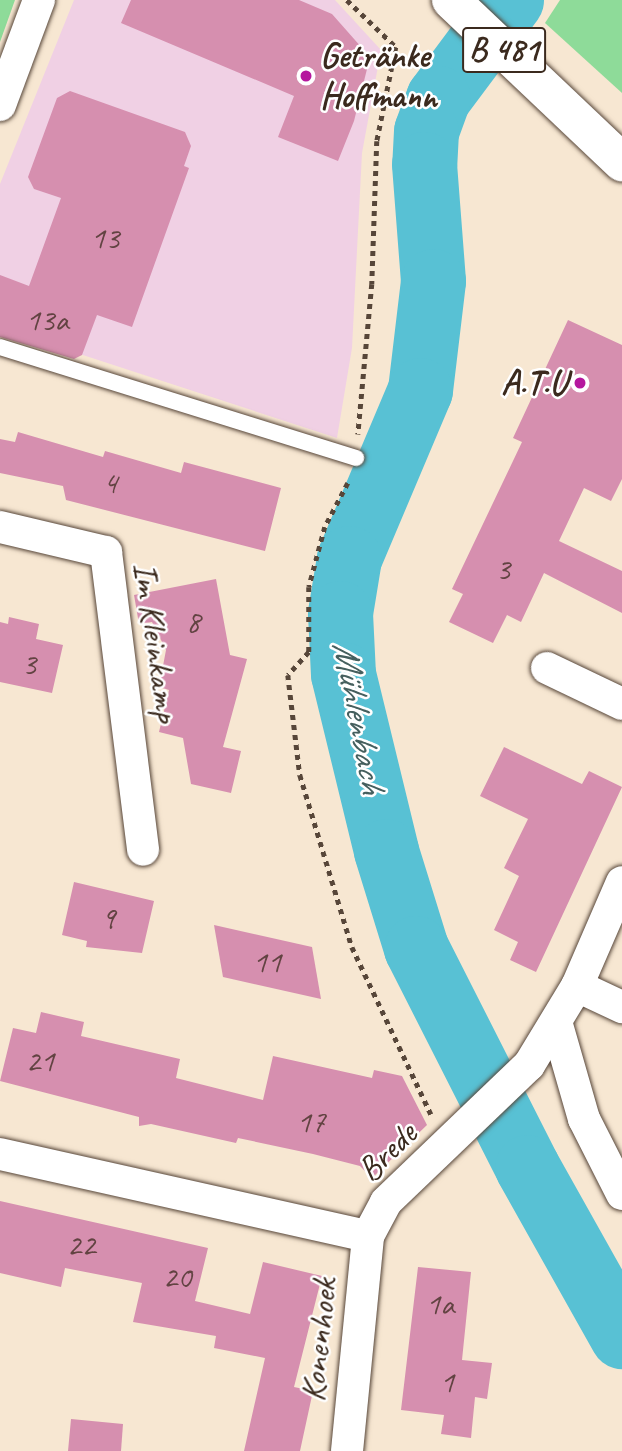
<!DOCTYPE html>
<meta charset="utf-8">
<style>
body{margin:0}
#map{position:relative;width:622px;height:1451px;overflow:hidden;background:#f7e7d2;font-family:Caveat,sans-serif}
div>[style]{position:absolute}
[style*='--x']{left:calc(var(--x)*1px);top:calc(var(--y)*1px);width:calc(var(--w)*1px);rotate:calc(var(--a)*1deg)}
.built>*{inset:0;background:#f0d0e4}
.green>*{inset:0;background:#8edb99}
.water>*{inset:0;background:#58c1d4}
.river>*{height:65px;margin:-32.5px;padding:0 32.5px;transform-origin:32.5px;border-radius:32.5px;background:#58c1d4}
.building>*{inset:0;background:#d68faf}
.path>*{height:4.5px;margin-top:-2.25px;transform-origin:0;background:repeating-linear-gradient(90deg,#574639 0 5px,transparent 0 10px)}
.roads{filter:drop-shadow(0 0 2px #574639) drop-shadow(0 0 2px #574639)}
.service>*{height:16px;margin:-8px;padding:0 8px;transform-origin:8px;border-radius:8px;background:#fff}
.minor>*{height:32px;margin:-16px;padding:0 16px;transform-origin:16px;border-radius:16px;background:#fff}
.primary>*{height:38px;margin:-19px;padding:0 19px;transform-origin:19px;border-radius:19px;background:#fff}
.dots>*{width:19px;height:19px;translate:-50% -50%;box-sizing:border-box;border:4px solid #fff;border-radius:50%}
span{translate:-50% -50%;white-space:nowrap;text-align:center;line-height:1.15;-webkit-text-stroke:5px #fff;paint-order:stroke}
.number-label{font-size:32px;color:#624342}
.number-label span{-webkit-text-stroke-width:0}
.shield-label span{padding:2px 5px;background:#fff;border:2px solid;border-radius:5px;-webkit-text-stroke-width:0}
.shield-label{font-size:33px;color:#3b2a1e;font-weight:700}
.poi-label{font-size:35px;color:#3b2a1e;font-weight:700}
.left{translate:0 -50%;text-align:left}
.right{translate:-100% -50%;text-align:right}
.street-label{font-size:35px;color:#3b2a1e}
.water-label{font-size:37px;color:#455f5e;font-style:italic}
</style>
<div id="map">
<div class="built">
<div style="clip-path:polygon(74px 0,335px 0,381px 50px,362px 153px,352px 348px,337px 438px,0 328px,0 184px)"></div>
</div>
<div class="green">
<div style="clip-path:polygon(0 0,15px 0,0 42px)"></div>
<div style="clip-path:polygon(560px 0,622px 0,622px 93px,545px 23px)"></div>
</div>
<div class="water">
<div style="clip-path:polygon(525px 1129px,622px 1305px,622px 1367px,498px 1150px)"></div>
</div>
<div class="river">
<div style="--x:511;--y:0;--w:122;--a:126.7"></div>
<div style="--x:438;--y:98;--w:35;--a:110"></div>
<div style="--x:426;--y:131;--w:33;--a:93"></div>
<div style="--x:424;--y:164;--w:117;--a:85.6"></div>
<div style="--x:433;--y:281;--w:110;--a:96.8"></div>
<div style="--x:420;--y:390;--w:182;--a:112.9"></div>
<div style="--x:349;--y:558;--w:56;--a:99.3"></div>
<div style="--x:340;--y:613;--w:61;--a:87.2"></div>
<div style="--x:343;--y:674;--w:182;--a:76.3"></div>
<div style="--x:386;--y:851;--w:102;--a:72.8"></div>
<div style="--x:416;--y:948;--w:246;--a:63.1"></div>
<div style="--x:527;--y:1167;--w:194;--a:60.7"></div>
</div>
<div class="building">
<div style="clip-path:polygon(131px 0,299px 0,332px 14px,370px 57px,354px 121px,338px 161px,278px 137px,294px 96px,121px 23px)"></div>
<div style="clip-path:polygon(70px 91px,185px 132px,191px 146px,184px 166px,189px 168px,132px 327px,97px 315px,82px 355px,74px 359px,0 337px,0 275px,29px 286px,61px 198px,34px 189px,28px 177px,57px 98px)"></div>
<div style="clip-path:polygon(568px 320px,622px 345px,622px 479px,611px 501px,584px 488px,559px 541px,622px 571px,622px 613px,544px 573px,521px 622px,507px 615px,493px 643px,449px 622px,463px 594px,452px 589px,522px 442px,513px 438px)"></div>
<div style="clip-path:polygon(18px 432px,103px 457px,105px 451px,181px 473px,184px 462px,281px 488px,265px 551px,66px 500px,63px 486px,0 473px,0 439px,15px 442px)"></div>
<div style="clip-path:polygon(216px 579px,230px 655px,247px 659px,223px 747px,241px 751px,231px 793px,191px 784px,183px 738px,159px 732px,169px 690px,159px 687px,166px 650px,152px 622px,139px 624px,134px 595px)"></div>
<div style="clip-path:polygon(9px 617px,39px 624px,36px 639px,63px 645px,52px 693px,0 682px,0 622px,8px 624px)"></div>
<div style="clip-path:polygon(504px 747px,582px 784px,589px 771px,622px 787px,536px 972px,510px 960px,518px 942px,494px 930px,519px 876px,504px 868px,528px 819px,480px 796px)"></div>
<div style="clip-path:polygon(74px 882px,154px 901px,142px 953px,86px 947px,87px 941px,62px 935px)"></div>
<div style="clip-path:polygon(214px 925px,312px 947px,321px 999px,223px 977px)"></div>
<div style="clip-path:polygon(41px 1012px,84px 1022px,81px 1036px,180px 1059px,176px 1078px,263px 1100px,273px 1056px,372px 1078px,374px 1070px,402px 1076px,427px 1125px,372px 1178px,360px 1166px,313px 1154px,238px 1138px,236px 1143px,151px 1124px,139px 1126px,139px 1117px,0 1081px,13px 1028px,36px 1033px)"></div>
<div style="clip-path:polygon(0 1201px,208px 1248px,195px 1301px,250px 1314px,263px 1262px,322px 1276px,294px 1387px,313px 1391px,300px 1451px,244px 1451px,265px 1358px,214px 1348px,216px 1336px,133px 1322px,142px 1283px,65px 1268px,61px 1287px,0 1273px)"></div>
<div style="clip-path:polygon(418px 1267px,471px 1272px,462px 1360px,492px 1363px,487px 1399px,475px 1397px,471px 1438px,441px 1434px,444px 1415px,401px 1410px)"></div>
<div style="clip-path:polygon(71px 1419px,123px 1424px,121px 1451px,68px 1451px)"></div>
</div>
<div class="path">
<div style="--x:347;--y:0;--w:68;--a:43.8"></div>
<div style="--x:396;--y:47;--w:96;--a:101.4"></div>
<div style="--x:377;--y:141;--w:143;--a:92"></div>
<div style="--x:372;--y:284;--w:151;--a:95.3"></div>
<div style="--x:348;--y:483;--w:50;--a:117.6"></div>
<div style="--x:325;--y:527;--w:62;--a:104.9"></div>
<div style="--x:309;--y:587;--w:65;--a:90"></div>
<div style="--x:309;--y:652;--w:31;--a:132"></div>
<div style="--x:288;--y:675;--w:101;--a:83.2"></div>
<div style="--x:300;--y:775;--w:180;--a:73.2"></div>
<div style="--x:352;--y:947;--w:185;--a:64.7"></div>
</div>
<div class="roads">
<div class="service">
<div style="--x:0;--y:347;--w:373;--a:17.3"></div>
</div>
<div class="minor">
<div style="--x:0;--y:105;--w:112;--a:-69.6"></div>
<div style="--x:0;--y:527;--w:109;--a:13.3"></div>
<div style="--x:106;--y:552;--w:300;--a:82.9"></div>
<div style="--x:547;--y:668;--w:83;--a:25.6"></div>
<div style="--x:577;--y:986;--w:50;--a:25"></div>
<div style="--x:557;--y:1025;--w:98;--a:74"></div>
<div style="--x:584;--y:1119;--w:84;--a:63.1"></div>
<div style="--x:0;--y:1154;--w:377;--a:12.6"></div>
<div style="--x:368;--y:1236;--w:38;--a:-62"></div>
<div style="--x:386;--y:1202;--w:198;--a:-43.8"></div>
<div style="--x:529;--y:1065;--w:92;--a:-58.7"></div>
<div style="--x:577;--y:986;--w:113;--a:-66.6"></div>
<div style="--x:347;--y:1451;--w:216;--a:-84.4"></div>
</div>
<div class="primary">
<div style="--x:451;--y:0;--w:236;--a:43.5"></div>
</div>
</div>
<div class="dots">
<div style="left:306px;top:76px;background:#b5179e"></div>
<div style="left:580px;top:383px;background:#b5179e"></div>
</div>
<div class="number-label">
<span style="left:105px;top:238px">13</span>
<span style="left:47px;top:320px">13a</span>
<span style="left:110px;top:483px">4</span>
<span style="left:503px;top:569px">3</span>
<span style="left:193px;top:622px">8</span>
<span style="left:29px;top:664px">3</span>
<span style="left:108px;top:918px">9</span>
<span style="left:267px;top:962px">11</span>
<span style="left:40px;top:1061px">21</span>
<span style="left:311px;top:1122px">17</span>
<span style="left:81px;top:1245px">22</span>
<span style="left:177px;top:1277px">20</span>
<span style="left:440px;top:1304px">1a</span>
<span style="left:447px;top:1382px">1</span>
</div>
<div class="shield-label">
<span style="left:504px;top:50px">B 481</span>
</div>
<div class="poi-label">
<span class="left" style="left:320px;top:76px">Getränke<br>Hoffmann</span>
<span class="right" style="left:566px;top:383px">A.T.U</span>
</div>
<div class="street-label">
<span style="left:156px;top:642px;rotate:82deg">Im Kleinkamp</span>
<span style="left:387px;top:1152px;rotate:-45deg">Brede</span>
<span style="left:319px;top:1340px;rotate:-84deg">Konenhoek</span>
</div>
<div class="water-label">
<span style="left:359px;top:717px;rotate:79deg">Mühlenbach</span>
</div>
</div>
